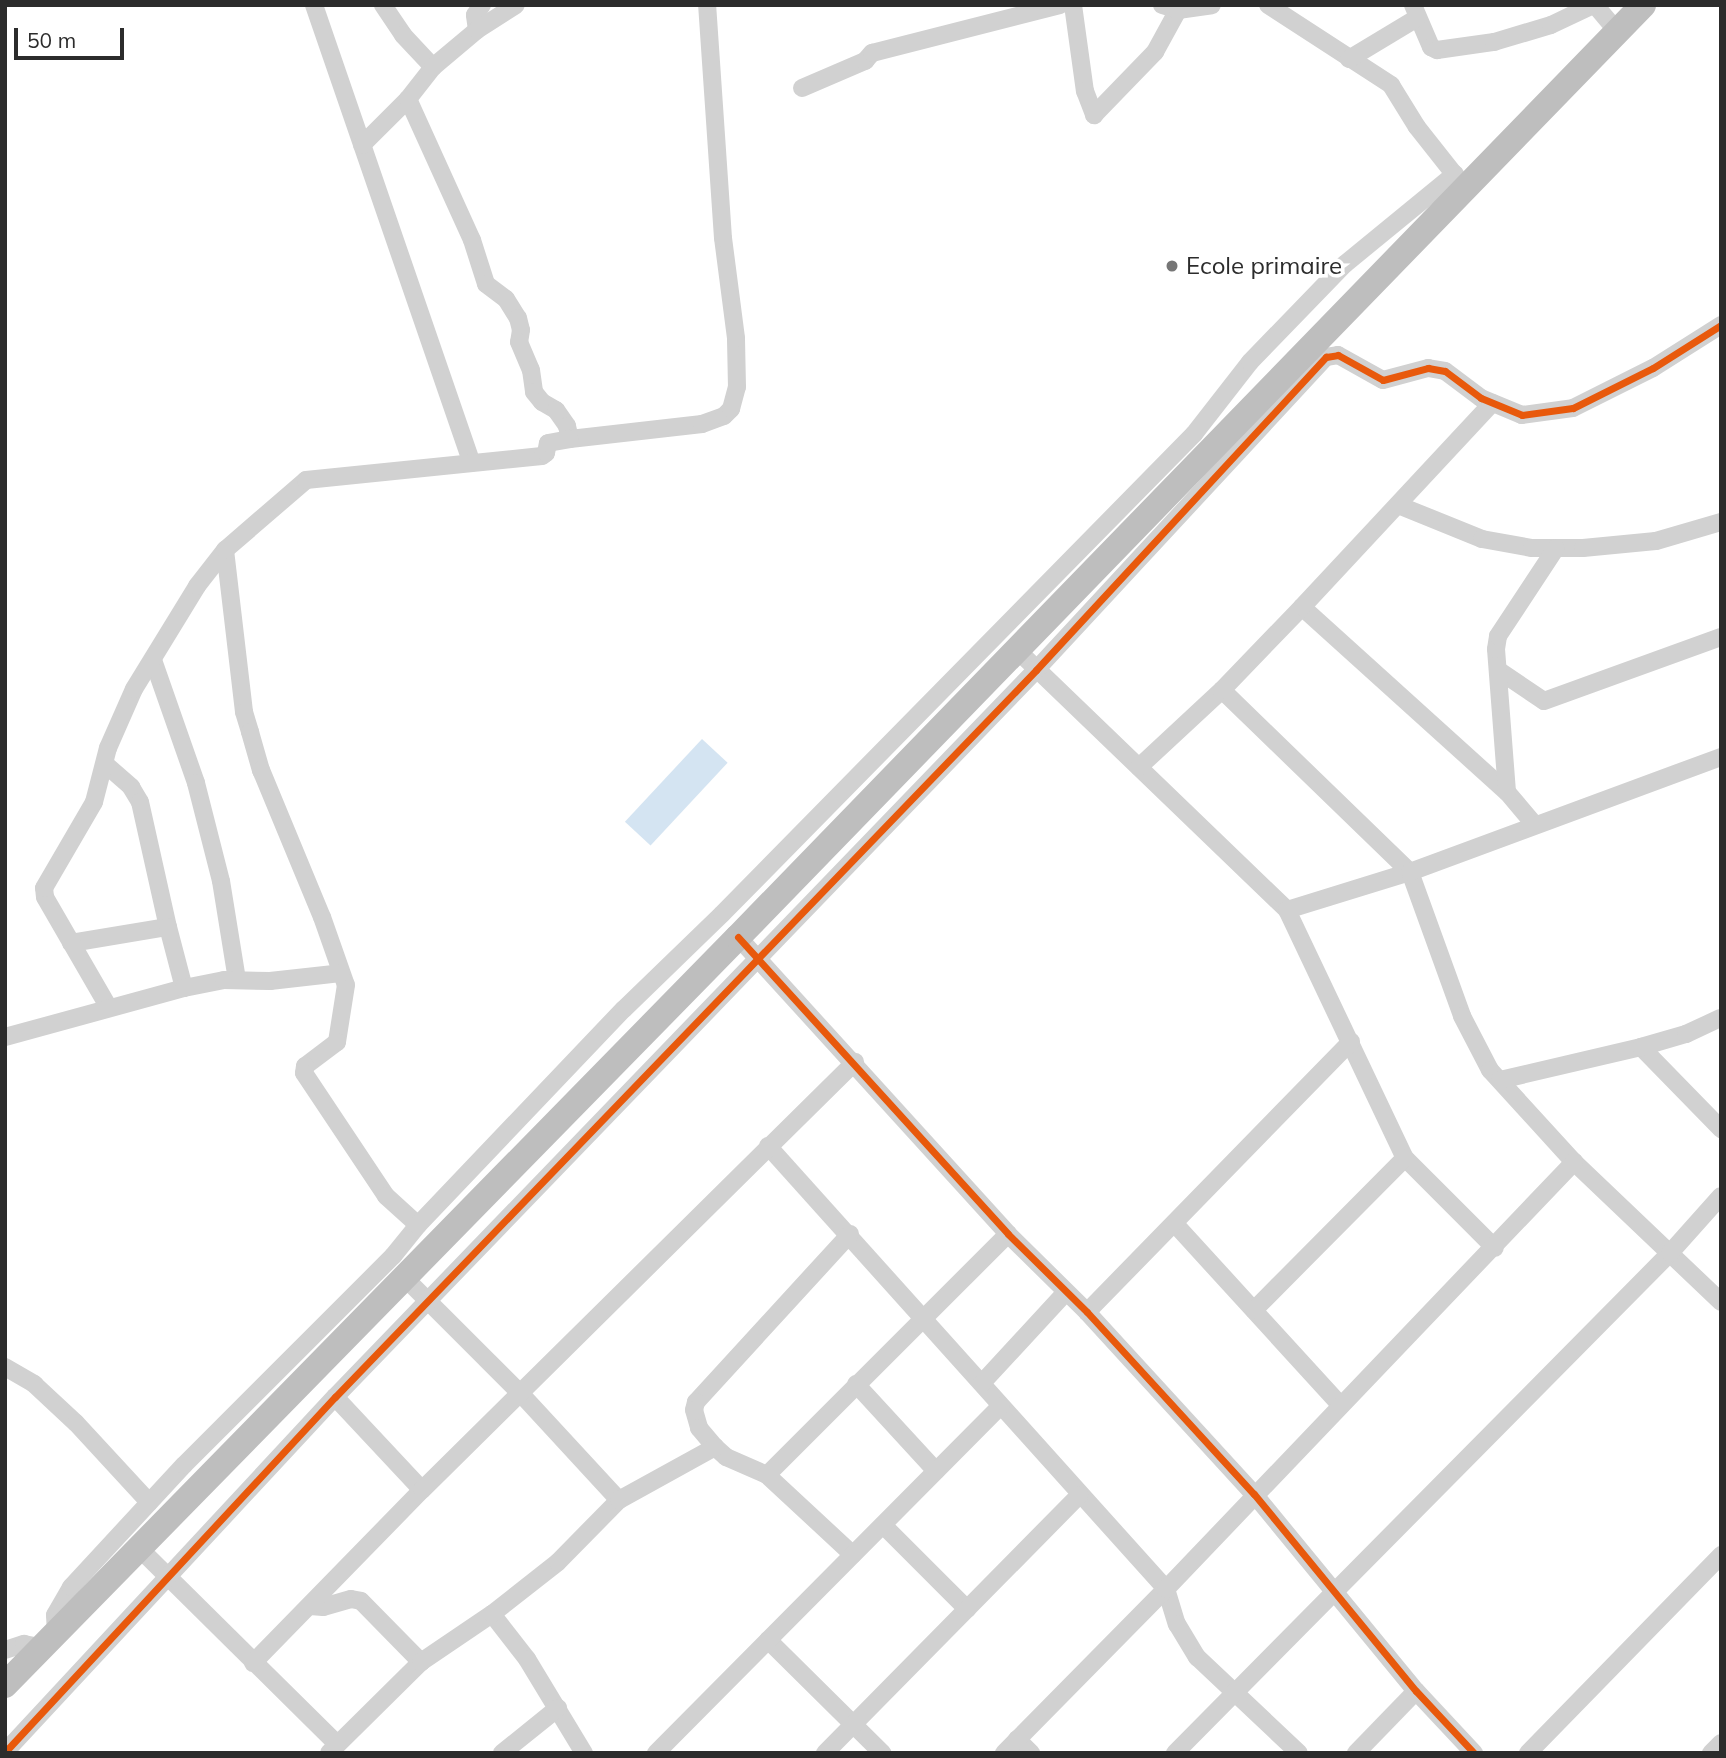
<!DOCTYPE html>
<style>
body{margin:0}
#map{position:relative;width:1726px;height:1758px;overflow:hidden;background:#fff;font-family:Mulish,sans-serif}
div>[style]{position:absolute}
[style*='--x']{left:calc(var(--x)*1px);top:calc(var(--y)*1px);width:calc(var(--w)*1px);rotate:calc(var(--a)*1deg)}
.water>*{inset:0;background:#d4e4f2;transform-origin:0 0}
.minor>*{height:18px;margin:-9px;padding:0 9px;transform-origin:9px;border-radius:9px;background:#d1d1d1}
.highway>*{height:26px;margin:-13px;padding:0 13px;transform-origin:13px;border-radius:13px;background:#bebebe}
.cycleway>*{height:7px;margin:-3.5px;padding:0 3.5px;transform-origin:3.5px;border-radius:3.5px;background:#e8590c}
.dots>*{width:19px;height:19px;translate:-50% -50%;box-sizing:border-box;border:4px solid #fff;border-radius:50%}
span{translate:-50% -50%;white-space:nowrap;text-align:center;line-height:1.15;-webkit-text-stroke:7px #fff;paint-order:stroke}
.poi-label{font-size:24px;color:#2c2c2c}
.left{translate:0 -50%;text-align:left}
.frame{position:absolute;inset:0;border:7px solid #2c2c2c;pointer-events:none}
.scale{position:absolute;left:14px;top:28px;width:110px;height:32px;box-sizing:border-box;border:4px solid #2c2c2c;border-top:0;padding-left:9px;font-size:21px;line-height:24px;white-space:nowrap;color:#2c2c2c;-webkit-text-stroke:5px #fff;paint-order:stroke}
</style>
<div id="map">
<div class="water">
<div style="left:702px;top:739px;width:35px;height:113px;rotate:43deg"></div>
</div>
<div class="minor">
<div style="--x:314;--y:5;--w:484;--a:71"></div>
<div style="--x:383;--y:5;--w:36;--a:56"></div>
<div style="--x:403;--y:35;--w:44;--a:46.8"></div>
<div style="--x:1073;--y:5;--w:87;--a:82.1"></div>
<div style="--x:1085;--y:91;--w:26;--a:69"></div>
<div style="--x:1094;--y:115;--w:88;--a:-45.9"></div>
<div style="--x:1155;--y:52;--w:48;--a:-61.3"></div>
<div style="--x:1162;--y:5;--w:17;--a:17"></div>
<div style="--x:1178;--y:10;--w:34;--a:-8"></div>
<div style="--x:1268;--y:5;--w:147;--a:33"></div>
<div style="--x:1391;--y:85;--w:49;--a:58.2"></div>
<div style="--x:1417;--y:127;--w:73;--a:51.7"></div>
<div style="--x:1413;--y:5;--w:46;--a:66.8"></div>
<div style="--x:1431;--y:47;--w:7;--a:27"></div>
<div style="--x:1437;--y:50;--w:58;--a:-8"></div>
<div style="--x:1494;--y:42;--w:59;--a:-16.6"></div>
<div style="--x:1551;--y:25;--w:47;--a:-25.5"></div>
<div style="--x:1595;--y:5;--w:35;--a:50"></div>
<div style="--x:477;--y:30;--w:15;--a:-98"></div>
<div style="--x:475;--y:15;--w:12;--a:-55"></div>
<div style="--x:1349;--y:59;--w:79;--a:-31.1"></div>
<div style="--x:802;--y:88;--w:69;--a:-23.2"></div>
<div style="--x:865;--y:61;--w:11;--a:-49"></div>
<div style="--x:872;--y:53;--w:194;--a:-14.3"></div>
<div style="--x:408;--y:99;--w:155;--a:65.6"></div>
<div style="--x:472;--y:240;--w:46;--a:72.3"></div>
<div style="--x:486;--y:284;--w:25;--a:37"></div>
<div style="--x:506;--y:299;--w:22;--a:58"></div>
<div style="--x:518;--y:318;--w:12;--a:76"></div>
<div style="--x:521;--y:330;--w:12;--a:99"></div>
<div style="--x:519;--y:342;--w:30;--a:67"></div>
<div style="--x:531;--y:370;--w:22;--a:82"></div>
<div style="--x:534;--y:392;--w:13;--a:51"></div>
<div style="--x:542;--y:402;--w:16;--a:30"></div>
<div style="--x:556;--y:410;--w:19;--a:55"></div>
<div style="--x:567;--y:426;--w:13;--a:77"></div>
<div style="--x:570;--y:439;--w:133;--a:-6.5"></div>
<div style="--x:702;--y:424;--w:23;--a:-20"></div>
<div style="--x:724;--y:416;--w:10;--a:-45"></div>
<div style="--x:731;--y:409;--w:23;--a:-75"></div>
<div style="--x:737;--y:387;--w:49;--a:-91.2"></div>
<div style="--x:736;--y:338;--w:101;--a:-97.4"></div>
<div style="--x:723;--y:238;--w:234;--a:-93.9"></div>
<div style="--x:362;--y:145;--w:65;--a:-45"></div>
<div style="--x:408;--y:99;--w:41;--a:-52"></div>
<div style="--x:433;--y:67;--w:57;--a:-40.1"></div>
<div style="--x:477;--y:30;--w:46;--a:-32.7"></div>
<div style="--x:1398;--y:505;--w:91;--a:22"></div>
<div style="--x:1482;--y:539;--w:51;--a:10.2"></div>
<div style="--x:1532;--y:548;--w:51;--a:0"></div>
<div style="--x:1583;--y:548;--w:73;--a:-5.5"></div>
<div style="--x:1656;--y:541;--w:68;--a:-16.3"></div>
<div style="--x:225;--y:550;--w:163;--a:83.3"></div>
<div style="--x:244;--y:712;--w:21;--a:73"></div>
<div style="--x:250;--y:732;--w:40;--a:74"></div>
<div style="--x:261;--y:770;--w:159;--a:67.5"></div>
<div style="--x:322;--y:917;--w:72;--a:70.6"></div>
<div style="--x:346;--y:985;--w:58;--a:99"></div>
<div style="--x:337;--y:1042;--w:40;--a:143"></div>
<div style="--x:305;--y:1066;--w:7;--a:98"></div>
<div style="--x:304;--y:1073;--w:148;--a:56.3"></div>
<div style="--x:386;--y:1196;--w:43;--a:42.2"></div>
<div style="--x:1302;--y:607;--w:276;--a:42.1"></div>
<div style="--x:1507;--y:792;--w:42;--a:49.8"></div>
<div style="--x:1017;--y:650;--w:375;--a:43.9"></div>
<div style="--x:1287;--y:910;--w:275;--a:64.6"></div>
<div style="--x:1405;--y:1158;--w:127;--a:45"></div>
<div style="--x:153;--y:660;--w:130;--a:70.7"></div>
<div style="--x:196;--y:783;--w:101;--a:75.7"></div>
<div style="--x:221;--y:881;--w:100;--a:80.8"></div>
<div style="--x:1498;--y:670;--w:55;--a:34"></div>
<div style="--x:1544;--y:701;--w:188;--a:-19.9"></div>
<div style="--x:1222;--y:690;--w:262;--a:44.1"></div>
<div style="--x:1410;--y:872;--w:153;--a:70.1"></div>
<div style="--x:1462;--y:1016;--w:61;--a:62.6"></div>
<div style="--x:1490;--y:1070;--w:125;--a:47.6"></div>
<div style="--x:1574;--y:1162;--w:203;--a:43.6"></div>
<div style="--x:105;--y:764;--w:35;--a:41"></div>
<div style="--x:131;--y:787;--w:17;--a:59"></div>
<div style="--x:140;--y:802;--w:128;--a:77.4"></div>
<div style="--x:1139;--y:767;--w:113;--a:-42.9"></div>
<div style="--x:1222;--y:690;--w:115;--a:-46.1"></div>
<div style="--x:1302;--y:607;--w:279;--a:-47"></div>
<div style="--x:1507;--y:792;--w:143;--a:-94.4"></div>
<div style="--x:1496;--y:649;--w:13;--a:-81"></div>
<div style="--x:1498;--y:636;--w:105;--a:-56.6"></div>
<div style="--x:1287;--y:910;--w:129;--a:-17.2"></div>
<div style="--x:1410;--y:872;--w:332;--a:-20.3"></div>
<div style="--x:738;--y:937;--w:401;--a:47.7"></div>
<div style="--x:1008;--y:1234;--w:111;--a:44.6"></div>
<div style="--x:1087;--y:1312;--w:247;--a:47.5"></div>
<div style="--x:1254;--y:1494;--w:255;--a:50.6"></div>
<div style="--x:1416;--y:1691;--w:85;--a:46.9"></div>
<div style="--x:71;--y:943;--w:98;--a:-9.4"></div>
<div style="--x:168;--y:927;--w:63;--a:75.3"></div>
<div style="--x:109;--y:1008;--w:128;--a:-120"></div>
<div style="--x:45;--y:897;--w:9;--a:-96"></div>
<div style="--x:44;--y:888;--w:99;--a:-59.8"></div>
<div style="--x:94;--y:802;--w:56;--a:-75.5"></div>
<div style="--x:108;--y:748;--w:64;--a:-66.2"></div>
<div style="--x:134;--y:689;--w:121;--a:-58.5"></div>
<div style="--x:197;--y:586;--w:46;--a:-52.1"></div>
<div style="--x:225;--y:550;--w:107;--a:-40.8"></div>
<div style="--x:306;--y:480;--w:237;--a:-5.8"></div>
<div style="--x:542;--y:456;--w:5;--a:-37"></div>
<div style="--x:546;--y:453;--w:10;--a:-79"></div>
<div style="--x:548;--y:443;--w:22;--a:-10"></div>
<div style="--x:5;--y:1037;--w:186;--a:-15.3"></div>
<div style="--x:184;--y:988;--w:41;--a:-11.3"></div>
<div style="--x:224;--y:980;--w:46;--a:1.2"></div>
<div style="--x:270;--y:981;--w:71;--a:-6.4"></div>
<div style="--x:1641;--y:1047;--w:115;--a:45.7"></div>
<div style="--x:1500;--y:1080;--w:145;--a:-13.2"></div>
<div style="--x:1641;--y:1047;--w:47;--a:-16.1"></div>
<div style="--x:1686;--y:1034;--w:38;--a:-25"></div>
<div style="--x:768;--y:1146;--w:596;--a:48.06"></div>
<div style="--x:1166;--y:1589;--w:37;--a:73"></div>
<div style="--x:1177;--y:1624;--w:39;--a:59"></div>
<div style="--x:1197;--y:1657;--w:140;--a:43.3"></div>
<div style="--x:1175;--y:1224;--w:246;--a:47.6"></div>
<div style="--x:850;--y:1234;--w:228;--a:132.5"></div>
<div style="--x:696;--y:1402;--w:8;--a:104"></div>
<div style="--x:694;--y:1410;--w:19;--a:74"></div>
<div style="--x:699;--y:1428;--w:25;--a:50"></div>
<div style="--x:715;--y:1447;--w:15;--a:42"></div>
<div style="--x:726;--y:1457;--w:45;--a:23.7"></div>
<div style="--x:767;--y:1475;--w:117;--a:42.9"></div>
<div style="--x:404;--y:1277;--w:167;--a:45"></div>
<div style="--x:522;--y:1395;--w:143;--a:47.3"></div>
<div style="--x:1254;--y:1310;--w:214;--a:-45.2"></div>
<div style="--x:1087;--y:1312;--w:378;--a:-45.7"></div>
<div style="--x:5;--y:1367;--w:34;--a:30"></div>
<div style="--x:34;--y:1384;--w:57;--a:42.9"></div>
<div style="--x:76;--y:1423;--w:108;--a:47.3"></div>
<div style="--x:982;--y:1383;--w:122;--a:-47.3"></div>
<div style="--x:856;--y:1384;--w:118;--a:47.4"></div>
<div style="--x:335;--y:1397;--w:127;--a:46.9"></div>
<div style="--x:767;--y:1475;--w:341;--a:-45"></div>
<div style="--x:883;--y:1525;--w:119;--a:45"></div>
<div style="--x:139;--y:1548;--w:279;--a:44.7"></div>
<div style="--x:310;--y:1606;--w:13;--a:4"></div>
<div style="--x:323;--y:1607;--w:29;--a:-16"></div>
<div style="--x:351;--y:1599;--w:10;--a:11"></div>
<div style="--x:361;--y:1601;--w:86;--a:45.5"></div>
<div style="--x:492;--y:1614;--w:57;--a:52.1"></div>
<div style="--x:527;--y:1659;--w:110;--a:58.8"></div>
<div style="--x:56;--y:1634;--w:19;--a:-93"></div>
<div style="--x:55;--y:1615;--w:32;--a:-60"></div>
<div style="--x:71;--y:1587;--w:166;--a:-47.2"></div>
<div style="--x:184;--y:1465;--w:296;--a:-45"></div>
<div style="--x:393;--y:1256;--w:40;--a:-51"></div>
<div style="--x:418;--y:1225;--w:298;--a:-46.4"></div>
<div style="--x:624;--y:1009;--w:136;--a:-44.1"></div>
<div style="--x:722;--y:914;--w:673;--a:-45.48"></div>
<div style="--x:1194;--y:434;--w:91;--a:-52.1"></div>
<div style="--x:1250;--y:362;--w:136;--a:-45.9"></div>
<div style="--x:1345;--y:264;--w:142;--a:-39.3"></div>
<div style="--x:768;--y:1640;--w:161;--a:44.7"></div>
<div style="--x:5;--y:1650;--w:20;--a:-18"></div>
<div style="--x:24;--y:1644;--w:20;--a:11"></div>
<div style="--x:253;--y:1663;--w:242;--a:-45.7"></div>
<div style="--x:422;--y:1490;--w:609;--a:-44.67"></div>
<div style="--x:1017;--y:1739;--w:20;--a:45"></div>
<div style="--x:5;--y:1752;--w:485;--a:-47.1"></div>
<div style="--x:335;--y:1397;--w:1010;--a:-46.04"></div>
<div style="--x:1036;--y:670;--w:427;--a:-47.2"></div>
<div style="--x:1326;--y:357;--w:12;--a:-9"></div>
<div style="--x:1338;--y:355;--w:51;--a:29.1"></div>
<div style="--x:1383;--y:380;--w:47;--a:-14.9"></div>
<div style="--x:1428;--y:368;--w:17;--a:10"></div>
<div style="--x:1445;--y:371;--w:45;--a:36.9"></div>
<div style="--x:1481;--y:398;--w:44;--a:22.5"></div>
<div style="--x:1522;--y:415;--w:51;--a:-7.8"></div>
<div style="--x:1573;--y:408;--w:89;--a:-26.6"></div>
<div style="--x:1653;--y:368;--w:80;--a:-32.3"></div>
<div style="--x:329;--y:1753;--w:129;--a:-44.7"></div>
<div style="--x:421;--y:1662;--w:86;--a:-34.1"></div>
<div style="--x:492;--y:1614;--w:84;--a:-38.2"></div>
<div style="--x:558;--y:1562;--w:87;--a:-45.5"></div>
<div style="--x:619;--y:1500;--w:110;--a:-28.9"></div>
<div style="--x:502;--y:1753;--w:72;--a:-38.8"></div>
<div style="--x:656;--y:1753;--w:489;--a:-45.2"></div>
<div style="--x:825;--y:1753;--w:362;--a:-45.4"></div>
<div style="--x:1004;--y:1753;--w:231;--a:-45.4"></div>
<div style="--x:1166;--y:1589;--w:591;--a:-46.3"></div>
<div style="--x:1175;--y:1753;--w:704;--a:-45.29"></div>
<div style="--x:1670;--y:1253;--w:76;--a:-48.2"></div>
<div style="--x:1356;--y:1753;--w:86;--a:-45.9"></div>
<div style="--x:1528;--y:1753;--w:277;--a:-45.7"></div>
<div style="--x:1711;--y:1753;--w:14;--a:-45"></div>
</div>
<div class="highway">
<div style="--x:5;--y:1685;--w:1047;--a:-45.58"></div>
<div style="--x:738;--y:937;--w:1299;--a:-45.84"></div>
</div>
<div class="cycleway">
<div style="--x:738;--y:937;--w:401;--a:47.7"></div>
<div style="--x:1008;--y:1234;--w:111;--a:44.6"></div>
<div style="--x:1087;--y:1312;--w:247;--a:47.5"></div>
<div style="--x:1254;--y:1494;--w:255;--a:50.6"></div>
<div style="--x:1416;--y:1691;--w:85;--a:46.9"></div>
<div style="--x:5;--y:1752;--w:485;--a:-47.1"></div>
<div style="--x:335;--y:1397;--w:1010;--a:-46.04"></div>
<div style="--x:1036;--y:670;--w:427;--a:-47.2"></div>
<div style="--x:1326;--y:357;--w:12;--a:-9"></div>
<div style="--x:1338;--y:355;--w:51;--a:29.1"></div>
<div style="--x:1383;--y:380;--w:47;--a:-14.9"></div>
<div style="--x:1428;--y:368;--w:17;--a:10"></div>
<div style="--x:1445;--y:371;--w:45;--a:36.9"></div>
<div style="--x:1481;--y:398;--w:44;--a:22.5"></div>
<div style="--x:1522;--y:415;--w:51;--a:-7.8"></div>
<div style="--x:1573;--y:408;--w:89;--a:-26.6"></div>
<div style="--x:1653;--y:368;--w:80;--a:-32.3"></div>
</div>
<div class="dots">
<div style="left:1172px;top:266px;background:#767676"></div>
</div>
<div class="poi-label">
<span class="left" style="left:1186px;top:266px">Ecole primaire</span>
</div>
<div class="frame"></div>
<div class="scale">50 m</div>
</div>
